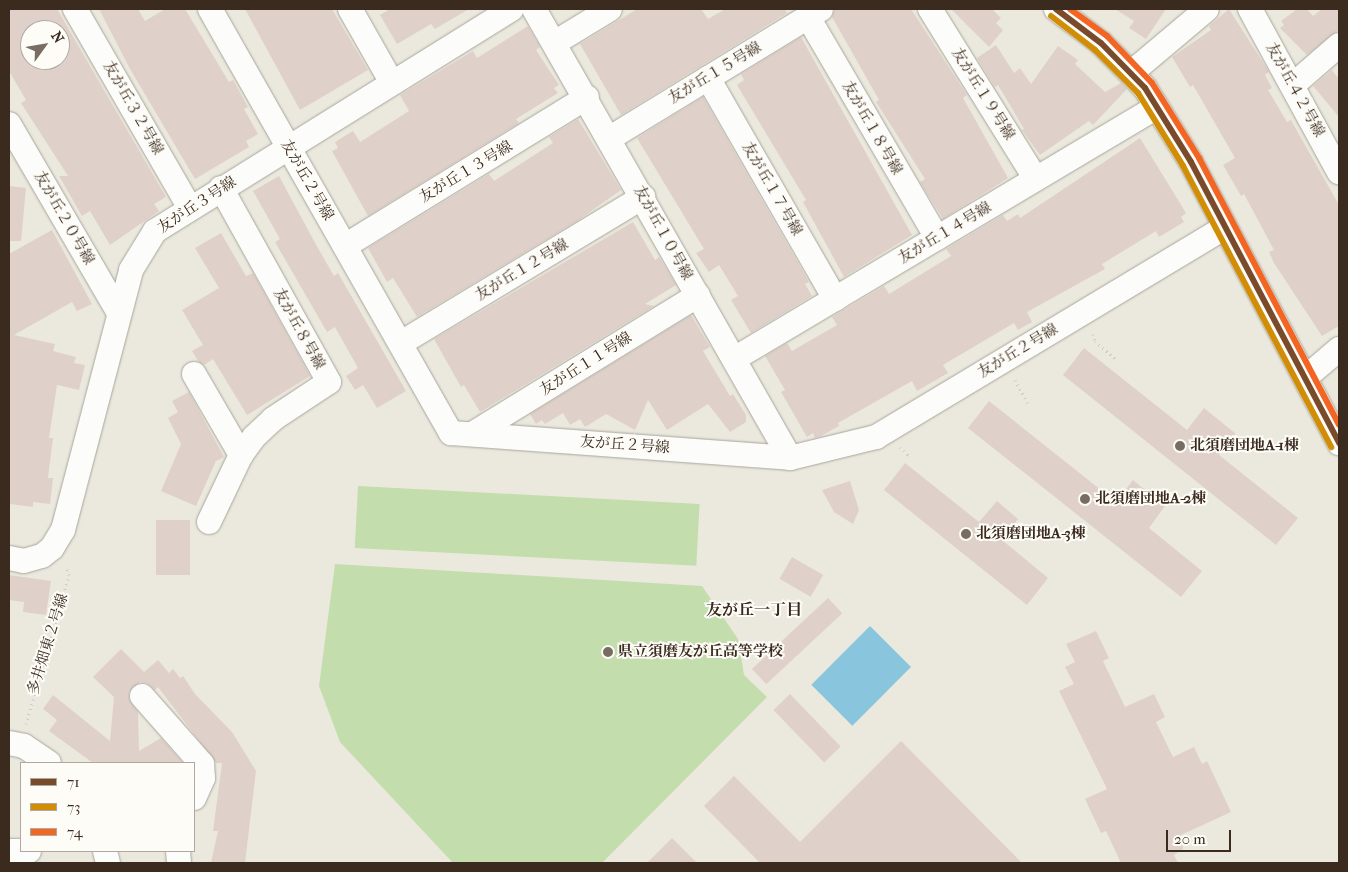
<!DOCTYPE html>
<meta charset="utf-8">
<style>
body{margin:0}
#map{position:relative;width:1348px;height:872px;overflow:hidden;background:#ebe9dd;font-family:"IM FELL French Canon","Noto Serif JP",serif}
div>[style]{position:absolute}
[style*='--x']{left:calc(var(--x)*1px);top:calc(var(--y)*1px);width:calc(var(--w)*1px);rotate:calc(var(--a)*1deg)}
.green>*{inset:0;background:#c3ddac;transform-origin:0 0}
.water>*{inset:0;background:#89c5dc;transform-origin:0 0}
.building>*{inset:0;background:#dfd1ca;transform-origin:0 0}
.path>*{height:3px;margin-top:-1.5px;transform-origin:0;background:repeating-linear-gradient(90deg,#cccac7 0 1px,transparent 0 5px)}
.roads{filter:drop-shadow(0 0 1px #a8a59d) drop-shadow(0 0 1px #a8a59d)}
.minor>*{height:24px;margin:-12px;padding:0 12px;transform-origin:12px;border-radius:12px;background:#fcfcfa}
.bus-1>*{height:6px;margin:-3px;padding:0 3px;transform-origin:3px;border-radius:3px;background:#7a4b2a}
.bus-2>*{height:6px;margin:-3px;padding:0 3px;transform-origin:3px;border-radius:3px;background:#d18d06}
.bus-3>*{height:6px;margin:-3px;padding:0 3px;transform-origin:3px;border-radius:3px;background:#f26522}
.dots>*{width:14px;height:14px;translate:-50% -50%;box-sizing:border-box;border:2px solid #fdfcf7;border-radius:50%}
span{translate:-50% -50%;white-space:nowrap;text-align:center;line-height:1.15;-webkit-text-stroke:4px #fdfcf7;paint-order:stroke}
.street-label{font-size:15px;color:#3b2a1e}
.poi-label{font-size:15px;color:#3b2a1e;font-weight:700}
.left{translate:0 -50%;text-align:left}
.neighbourhood-label{font-size:16px;color:#3b2a1e;font-weight:700}
.frame{position:absolute;inset:0;border:10px solid #3b2a1e;pointer-events:none}
.legend{position:absolute;left:20px;top:762px;width:175px;height:90px;box-sizing:border-box;background:#fdfcf7;border:1px solid #afa8a0;margin:0;padding:6px 9px;list-style:none;font-size:15px;color:#3b2a1e}
.legend li{display:flex;align-items:center;gap:10px;height:25px}
.legend b{width:25px;border:1px solid #afa8a0}
.north{position:absolute;left:20px;top:20px;width:50px;height:50px;box-sizing:border-box;background:#fdfcf7;border:1px solid #afa8a0;border-radius:50%;rotate:58deg;font-size:14px;font-weight:700;line-height:20px;text-align:center;color:#3b2a1e}
.north::after{content:'';display:block;margin:auto;width:18px;height:22px;background:#796d61;clip-path:polygon(50% 0,100% 100%,50% 72%,0 100%)}
.scale{position:absolute;left:1166px;top:830px;width:65px;height:22px;box-sizing:border-box;border:2px solid #3b2a1e;border-top:0;padding-left:6px;font-size:15px;line-height:18px;white-space:nowrap;color:#3b2a1e;-webkit-text-stroke:4px #fdfcf7;paint-order:stroke}
</style>
<div id="map">
<div class="green">
<div style="left:358px;top:486px;width:342px;height:62px;rotate:3deg"></div>
<div style="clip-path:polygon(335px 564px,702px 586px,738px 639px,744px 675px,767px 697px,602px 863px,453px 863px,340px 742px,319px 686px)"></div>
</div>
<div class="water">
<div style="left:870px;top:626px;width:58px;height:83px;rotate:45deg"></div>
</div>
<div class="building">
<div style="clip-path:polygon(evenodd,9px 9px,57px 9px,166px 197px,154px 204px,159px 211px,110px 245px,90px 211px,82px 216px,59px 176px,68px 176px,21px 103px,26px 100px,9px 71px,9px 9px,30px 30px,60px 30px,60px 60px,30px 60px,30px 30px)"></div>
<div style="clip-path:polygon(99px 9px,138px 9px,145px 21px,165px 9px,185px 9px,229px 82px,233px 80px,248px 107px,244px 109px,258px 134px,246px 141px,249px 147px,195px 179px,130px 69px)"></div>
<div style="clip-path:polygon(245px 9px,332px 9px,368px 70px,300px 110px)"></div>
<div style="clip-path:polygon(390px 9px,469px 9px,435px 29px,431px 24px,397px 44px,380px 15px)"></div>
<div style="clip-path:polygon(637px 9px,701px 9px,708px 19px,725px 9px,785px 9px,787px 13px,621px 115px,580px 44px)"></div>
<div style="clip-path:polygon(835px 9px,911px 9px,967px 95px,963px 98px,1008px 178px,943px 219px,920px 182px,925px 179px,876px 102px,879px 100px,832px 17px)"></div>
<div style="clip-path:polygon(951px 9px,992px 9px,1001px 18px,996px 23px,1003px 30px,989px 47px)"></div>
<div style="clip-path:polygon(1115px 9px,1166px 9px,1146px 39px,1129px 28px,1134px 21px)"></div>
<div style="clip-path:polygon(1229px 9px,1269px 72px,1265px 75px,1272px 88px,1268px 90px,1287px 122px,1291px 120px,1339px 205px,1339px 326px,1322px 336px,1274px 263px,1269px 252px,1274px 250px,1244px 194px,1241px 196px,1223px 165px,1235px 158px,1193px 85px,1190px 87px,1172px 57px,1211px 30px,1209px 26px)"></div>
<div style="clip-path:polygon(1297px 9px,1307px 9px,1313px 16px,1322px 9px,1339px 9px,1339px 30px,1307px 55px,1280px 28px,1284px 25px,1281px 21px)"></div>
<div style="clip-path:polygon(528px 26px,540px 47px,536px 50px,559px 85px,554px 88px,558px 93px,516px 119px,519px 123px,368px 216px,332px 151px,338px 148px,335px 142px,353px 131px,360px 142px,409px 111px,400px 95px,473px 51px,477px 58px)"></div>
<div style="clip-path:polygon(801px 37px,912px 235px,844px 277px,803px 202px,806px 200px,737px 85px,744px 80px,741px 74px)"></div>
<div style="clip-path:polygon(996px 45px,1014px 73px,1020px 68px,1031px 84px,1058px 46px,1078px 60px,1075px 64px,1105px 92px,1121px 83px,1127px 89px,1093px 125px,1089px 121px,1040px 155px,1022px 130px,1024px 129px,998px 85px,995px 87px,977px 58px)"></div>
<div style="clip-path:polygon(1332px 70px,1339px 79px,1339px 117px,1313px 86px)"></div>
<div style="clip-path:polygon(703px 97px,809px 282px,805px 284px,812px 296px,751px 333px,731px 300px,738px 296px,719px 265px,709px 272px,696px 253px,704px 249px,637px 138px)"></div>
<div style="clip-path:polygon(578px 119px,621px 190px,577px 221px,417px 317px,393px 278px,387px 282px,368px 248px,489px 174px,494px 181px,553px 143px,549px 137px)"></div>
<div style="clip-path:polygon(1140px 138px,1186px 213px,1181px 217px,1184px 222px,1159px 237px,1156px 231px,1102px 264px,1105px 269px,1027px 312px,1032px 322px,1018px 330px,1014px 323px,943px 365px,948px 373px,917px 391px,912px 381px,838px 423px,839px 426px,821px 436px,815px 438px,813px 433px,807px 437px,781px 392px,785px 390px,765px 356px,787px 343px,792px 351px,837px 325px,832px 317px,884px 286px,889px 294px,951px 256px,946px 249px,1003px 215px,1007px 221px,1018px 214px,1020px 218px)"></div>
<div style="clip-path:polygon(279px 176px,314px 241px,334px 276px,338px 273px,406px 391px,377px 408px,363px 385px,355px 390px,346px 376px,358px 368px,335px 327px,327px 332px,275px 242px,280px 239px,253px 191px)"></div>
<div style="clip-path:polygon(9px 186px,26px 188px,21px 241px,9px 241px)"></div>
<div style="clip-path:polygon(633px 222px,655px 260px,659px 257px,676px 285px,645px 304px,654px 306px,480px 412px,464px 385px,461px 387px,434px 339px)"></div>
<div style="clip-path:polygon(52px 230px,92px 304px,77px 311px,72px 302px,14px 335px,55px 344px,53px 351px,76px 357px,74px 363px,85px 365px,79px 390px,57px 385px,49px 438px,53px 438px,48px 478px,53px 478px,50px 504px,33px 502px,33px 507px,10px 504px,9px 499px,9px 254px)"></div>
<div style="clip-path:polygon(221px 233px,246px 276px,253px 273px,310px 376px,247px 415px,213px 359px,204px 365px,198px 361px,192px 351px,203px 345px,182px 310px,219px 288px,195px 248px)"></div>
<div style="clip-path:polygon(691px 315px,710px 347px,703px 351px,730px 396px,733px 394px,746px 415px,746px 422px,730px 432px,708px 404px,667px 430px,648px 400px,635px 430px,606px 414px,585px 427px,580px 419px,570px 425px,563px 413px,545px 424px,542px 420px,536px 424px,530px 414px)"></div>
<div style="clip-path:polygon(1084px 348px,1187px 430px,1204px 408px,1236px 434px,1219px 455px,1298px 518px,1276px 545px,1063px 375px)"></div>
<div style="clip-path:polygon(189px 392px,224px 457px,216px 461px,196px 506px,161px 491px,181px 444px,168px 418px,178px 412px,172px 401px)"></div>
<div style="clip-path:polygon(989px 401px,1116px 502px,1133px 480px,1165px 506px,1149px 528px,1202px 571px,1181px 597px,968px 428px)"></div>
<div style="clip-path:polygon(905px 463px,979px 522px,997px 501px,1018px 519px,1002px 540px,1048px 578px,1027px 605px,884px 490px)"></div>
<div style="clip-path:polygon(850px 481px,859px 510px,853px 524px,834px 512px,822px 490px)"></div>
<div style="left:156px;top:520px;width:34px;height:55px"></div>
<div style="left:792px;top:557px;width:36px;height:25px;rotate:30deg"></div>
<div style="clip-path:polygon(9px 575px,51px 581px,46px 615px,23px 612px,24px 602px,9px 600px)"></div>
<div style="left:828px;top:598px;width:21px;height:104px;rotate:47deg"></div>
<div style="clip-path:polygon(1096px 631px,1109px 658px,1103px 661px,1125px 707px,1154px 694px,1165px 717px,1156px 722px,1173px 757px,1194px 747px,1202px 764px,1207px 761px,1231px 812px,1181px 835px,1183px 849px,1174px 855px,1178px 863px,1121px 863px,1106px 831px,1101px 833px,1085px 799px,1107px 789px,1059px 691px,1074px 684px,1065px 667px,1075px 662px,1066px 644px)"></div>
<div style="clip-path:polygon(121px 649px,144px 672px,158px 660px,169px 673px,173px 669px,180px 678px,183px 676px,195px 694px,232px 732px,256px 771px,245px 863px,211px 863px,218px 831px,213px 831px,222px 763px,216px 763px,158px 687px,155px 690px,147px 683px,140px 682px,129px 692px,129px 699px,138px 712px,139px 751px,161px 738px,183px 763px,93px 763px,49px 731px,57px 720px,43px 709px,53px 695px,110px 741px,114px 697px,93px 677px)"></div>
<div style="left:790px;top:694px;width:73px;height:23px;rotate:46deg"></div>
<div style="clip-path:polygon(901px 741px,1022px 863px,760px 863px,704px 806px,734px 776px,800px 842px)"></div>
<div style="clip-path:polygon(672px 838px,697px 863px,647px 863px)"></div>
</div>
<div class="path">
<div style="--x:1093;--y:334;--w:7;--a:74"></div>
<div style="--x:1095;--y:341;--w:28;--a:41"></div>
<div style="--x:1015;--y:380;--w:26;--a:61"></div>
<div style="--x:900;--y:447;--w:14;--a:45"></div>
<div style="--x:26;--y:724;--w:155;--a:-73.9"></div>
<div style="--x:69;--y:575;--w:10;--a:-107"></div>
</div>
<div class="roads">
<div class="minor">
<div style="--x:75;--y:9;--w:230;--a:60"></div>
<div style="--x:210;--y:9;--w:488;--a:60.4"></div>
<div style="--x:451;--y:433;--w:340;--a:4.2"></div>
<div style="--x:790;--y:458;--w:89;--a:-13.7"></div>
<div style="--x:876;--y:437;--w:407;--a:-31"></div>
<div style="--x:350;--y:9;--w:85;--a:60.4"></div>
<div style="--x:534;--y:9;--w:517;--a:60.31"></div>
<div style="--x:930;--y:9;--w:200;--a:58.1"></div>
<div style="--x:1056;--y:9;--w:56;--a:37.1"></div>
<div style="--x:1101;--y:43;--w:63;--a:45.6"></div>
<div style="--x:1145;--y:88;--w:87;--a:58.1"></div>
<div style="--x:1191;--y:162;--w:318;--a:62.2"></div>
<div style="--x:1250;--y:9;--w:186;--a:61.4"></div>
<div style="--x:808;--y:17;--w:256;--a:59.7"></div>
<div style="--x:556;--y:42;--w:63;--a:-31.4"></div>
<div style="--x:1131;--y:73;--w:99;--a:-40.1"></div>
<div style="--x:708;--y:78;--w:255;--a:60.1"></div>
<div style="--x:1293;--y:85;--w:61;--a:-41"></div>
<div style="--x:9;--y:124;--w:216;--a:59.8"></div>
<div style="--x:610;--y:138;--w:247;--a:-31.4"></div>
<div style="--x:345;--y:246;--w:284;--a:-31.6"></div>
<div style="--x:401;--y:343;--w:283;--a:-31.1"></div>
<div style="--x:734;--y:359;--w:492;--a:-30.8"></div>
<div style="--x:194;--y:374;--w:94;--a:59.9"></div>
<div style="--x:1305;--y:378;--w:45;--a:-40.5"></div>
<div style="--x:474;--y:433;--w:263;--a:-31.6"></div>
<div style="--x:209;--y:522;--w:74;--a:-64.5"></div>
<div style="--x:241;--y:455;--w:22;--a:-54"></div>
<div style="--x:254;--y:437;--w:26;--a:-43"></div>
<div style="--x:273;--y:419;--w:67;--a:-33.5"></div>
<div style="--x:329;--y:382;--w:222;--a:-119.1"></div>
<div style="--x:9;--y:558;--w:15;--a:11"></div>
<div style="--x:24;--y:561;--w:19;--a:-16"></div>
<div style="--x:42;--y:556;--w:13;--a:-39"></div>
<div style="--x:52;--y:548;--w:21;--a:-59"></div>
<div style="--x:63;--y:530;--w:269;--a:-75.3"></div>
<div style="--x:131;--y:270;--w:46;--a:-58.4"></div>
<div style="--x:155;--y:231;--w:420;--a:-31.9"></div>
<div style="--x:142;--y:696;--w:91;--a:48.6"></div>
<div style="--x:202;--y:764;--w:14;--a:86"></div>
<div style="--x:203;--y:778;--w:22;--a:114"></div>
<div style="--x:9;--y:743;--w:15;--a:11"></div>
<div style="--x:24;--y:746;--w:30;--a:34"></div>
<div style="--x:9;--y:851;--w:20;--a:0"></div>
<div style="--x:105;--y:851;--w:12;--a:76"></div>
<div style="--x:178;--y:851;--w:12;--a:85"></div>
</div>
</div>
<div class="bus-1">
<div style="--x:1056;--y:9;--w:56;--a:37.1"></div>
<div style="--x:1101;--y:43;--w:63;--a:45.6"></div>
<div style="--x:1145;--y:88;--w:87;--a:58.1"></div>
<div style="--x:1191;--y:162;--w:318;--a:62.2"></div>
</div>
<div class="bus-2">
<div style="--x:1051;--y:16;--w:56;--a:37.7"></div>
<div style="--x:1095;--y:50;--w:61;--a:45"></div>
<div style="--x:1138;--y:93;--w:86;--a:58.3"></div>
<div style="--x:1183;--y:166;--w:318;--a:62.2"></div>
</div>
<div class="bus-3">
<div style="--x:1070;--y:9;--w:46;--a:36.1"></div>
<div style="--x:1107;--y:36;--w:65;--a:46.2"></div>
<div style="--x:1152;--y:83;--w:89;--a:57.9"></div>
<div style="--x:1199;--y:158;--w:301;--a:62.3"></div>
</div>
<div class="dots">
<div style="left:1180px;top:446px;background:#796d61"></div>
<div style="left:1085px;top:499px;background:#796d61"></div>
<div style="left:966px;top:534px;background:#796d61"></div>
<div style="left:608px;top:652px;background:#796d61"></div>
</div>
<div class="street-label">
<span style="left:715px;top:73px;rotate:-31deg">友が丘１５号線</span>
<span style="left:1295px;top:90px;rotate:61deg">友が丘４２号線</span>
<span style="left:983px;top:94px;rotate:58deg">友が丘１９号線</span>
<span style="left:133px;top:108px;rotate:60deg">友が丘３２号線</span>
<span style="left:872px;top:128px;rotate:60deg">友が丘１８号線</span>
<span style="left:466px;top:172px;rotate:-31deg">友が丘１３号線</span>
<span style="left:307px;top:180px;rotate:60deg">友が丘２号線</span>
<span style="left:772px;top:189px;rotate:60deg">友が丘１７号線</span>
<span style="left:197px;top:205px;rotate:-33deg">友が丘３号線</span>
<span style="left:64px;top:218px;rotate:60deg">友が丘２０号線</span>
<span style="left:663px;top:233px;rotate:61deg">友が丘１０号線</span>
<span style="left:945px;top:233px;rotate:-31deg">友が丘１４号線</span>
<span style="left:522px;top:270px;rotate:-31deg">友が丘１２号線</span>
<span style="left:299px;top:329px;rotate:61deg">友が丘８号線</span>
<span style="left:1018px;top:351px;rotate:-31deg">友が丘２号線</span>
<span style="left:586px;top:364px;rotate:-32deg">友が丘１１号線</span>
<span style="left:625px;top:445px;rotate:4deg">友が丘２号線</span>
<span style="left:48px;top:644px;rotate:-73deg">多井畑東２号線</span>
</div>
<div class="poi-label">
<span class="left" style="left:1190px;top:446px">北須磨団地A-1棟</span>
<span class="left" style="left:1095px;top:499px">北須磨団地A-2棟</span>
<span class="left" style="left:976px;top:534px">北須磨団地A-3棟</span>
<span class="left" style="left:618px;top:652px">県立須磨友が丘高等学校</span>
</div>
<div class="neighbourhood-label">
<span style="left:754px;top:610px">友が丘一丁目</span>
</div>
<div class="frame"></div>
<ul class="legend">
<li><b style="height:6px;background:#7a4b2a"></b>71</li>
<li><b style="height:6px;background:#d18d06"></b>73</li>
<li><b style="height:6px;background:#f26522"></b>74</li>
</ul>
<div class="north">N</div>
<div class="scale">20 m</div>
</div>
